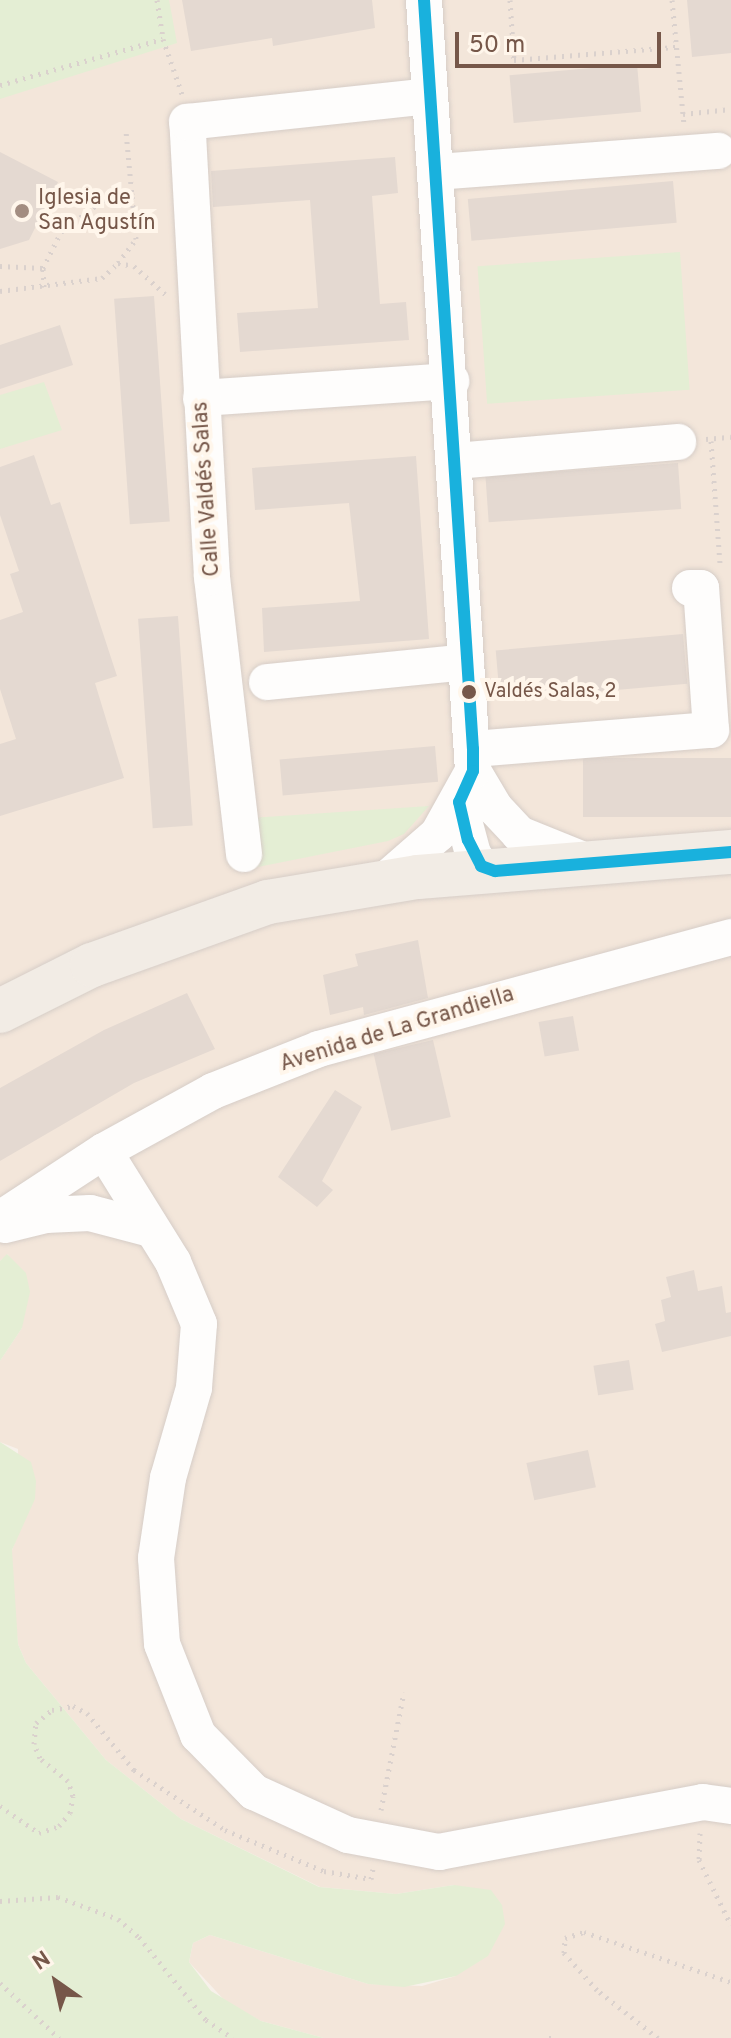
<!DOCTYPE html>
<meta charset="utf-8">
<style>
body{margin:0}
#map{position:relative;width:731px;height:2038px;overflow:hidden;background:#f7f1ea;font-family:Overpass,sans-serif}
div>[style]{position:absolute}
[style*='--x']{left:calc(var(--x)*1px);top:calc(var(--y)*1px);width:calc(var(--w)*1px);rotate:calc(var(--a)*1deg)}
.residential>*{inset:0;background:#f3e6da}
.green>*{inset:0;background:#e4eed4;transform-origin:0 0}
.building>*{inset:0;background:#e4d9d1;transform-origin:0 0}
.path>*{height:5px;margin-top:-2.5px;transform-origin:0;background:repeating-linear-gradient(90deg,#dad1cd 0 2px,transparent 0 8px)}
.roads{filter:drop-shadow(0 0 2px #d6cdc7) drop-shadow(0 0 2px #d6cdc7)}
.minor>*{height:36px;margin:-18px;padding:0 18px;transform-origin:18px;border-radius:18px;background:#fefdfc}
.major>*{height:44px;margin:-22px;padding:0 22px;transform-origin:22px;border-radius:22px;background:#f2ece5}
.bus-1>*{height:12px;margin:-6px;padding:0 6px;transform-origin:6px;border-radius:6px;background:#19b1dd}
.dots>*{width:22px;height:22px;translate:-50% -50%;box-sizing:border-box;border:4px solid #fff6eb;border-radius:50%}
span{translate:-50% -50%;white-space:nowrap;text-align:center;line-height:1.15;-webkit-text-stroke:8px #fff6eb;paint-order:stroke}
.bus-label{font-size:20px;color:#765749}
.left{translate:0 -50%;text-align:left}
.poi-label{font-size:22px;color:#765749}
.street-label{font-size:22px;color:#765749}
.north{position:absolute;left:16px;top:1942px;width:80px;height:80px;-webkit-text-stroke:6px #fff6eb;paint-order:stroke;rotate:326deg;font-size:22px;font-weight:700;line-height:32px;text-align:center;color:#765749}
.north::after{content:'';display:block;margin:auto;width:28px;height:36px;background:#765749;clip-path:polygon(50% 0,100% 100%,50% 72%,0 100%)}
.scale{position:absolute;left:455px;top:32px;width:206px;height:36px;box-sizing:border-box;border:4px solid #765749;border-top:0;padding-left:10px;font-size:24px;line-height:28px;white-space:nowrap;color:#765749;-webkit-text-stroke:6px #fff6eb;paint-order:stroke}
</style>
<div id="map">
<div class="residential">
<div style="clip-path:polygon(0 0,731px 0,731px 2038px,324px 2038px,261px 2021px,227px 2003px,189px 1962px,193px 1943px,210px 1935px,368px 1984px,422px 1986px,456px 1976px,454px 1885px,396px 1894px,320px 1887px,181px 1819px,106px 1760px,26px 1663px,18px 1644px,12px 1588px,12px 1550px,19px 1532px,18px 1449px,0 1442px,0 1361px,22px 1328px,8px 1254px,0 1261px)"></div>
</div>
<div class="green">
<div style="clip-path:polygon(0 0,169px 0,177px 43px,0 99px)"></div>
<div style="left:680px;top:252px;width:138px;height:203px;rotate:86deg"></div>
<div style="clip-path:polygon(44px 382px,62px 430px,0 449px,0 395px)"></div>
<div style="clip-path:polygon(429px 806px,404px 834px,388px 841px,253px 868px,250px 818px)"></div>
<div style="clip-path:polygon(7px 1254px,26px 1273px,30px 1292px,22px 1328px,0 1361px,0 1261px)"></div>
<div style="clip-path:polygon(0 1442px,31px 1462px,36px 1481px,35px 1499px,12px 1550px,18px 1644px,26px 1663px,106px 1760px,181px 1819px,319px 1887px,396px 1894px,454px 1885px,491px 1890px,502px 1905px,505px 1924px,488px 1956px,456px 1976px,404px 1987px,368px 1984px,210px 1935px,193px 1943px,189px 1962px,211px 1991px,261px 2021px,324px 2038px,0 2038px)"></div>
</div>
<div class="building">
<div style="clip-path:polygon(182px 0,372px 0,375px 28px,273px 46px,272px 38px,191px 51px)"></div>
<div style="clip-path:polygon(687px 0,731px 0,731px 53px,692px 57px)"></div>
<div style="left:637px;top:64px;width:48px;height:128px;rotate:85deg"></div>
<div style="clip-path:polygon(0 152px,58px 182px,29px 240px,0 249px)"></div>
<div style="clip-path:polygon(395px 157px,398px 193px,372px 196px,380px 304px,406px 302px,409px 340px,240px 352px,237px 313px,318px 308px,310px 200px,213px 207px,211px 171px)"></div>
<div style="left:673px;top:181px;width:42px;height:206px;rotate:85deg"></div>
<div style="left:154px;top:296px;width:226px;height:40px;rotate:86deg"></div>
<div style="clip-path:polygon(60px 325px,73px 365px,0 389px,0 345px)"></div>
<div style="clip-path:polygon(34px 455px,51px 505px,60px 502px,117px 676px,95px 683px,124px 778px,0 816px,0 744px,16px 739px,0 689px,0 620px,23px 612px,10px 574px,19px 571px,0 515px,0 467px)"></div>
<div style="clip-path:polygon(416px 456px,429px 639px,264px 652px,262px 608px,360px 601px,349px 503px,255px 510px,252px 468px)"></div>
<div style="left:678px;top:463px;width:46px;height:193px;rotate:86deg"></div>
<div style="left:178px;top:616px;width:210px;height:40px;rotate:86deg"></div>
<div style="left:683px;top:634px;width:50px;height:188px;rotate:85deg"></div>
<div style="left:435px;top:746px;width:36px;height:156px;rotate:85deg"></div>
<div style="left:731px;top:758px;width:59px;height:148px;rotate:90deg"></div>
<div style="clip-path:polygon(418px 940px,428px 998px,364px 1015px,363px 1007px,330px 1015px,323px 975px,358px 966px,355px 954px)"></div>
<div style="clip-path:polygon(187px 993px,215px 1049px,134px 1083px,0 1161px,0 1088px,104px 1030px)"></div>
<div style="left:573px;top:1016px;width:35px;height:35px;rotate:80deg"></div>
<div style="left:433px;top:1040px;width:79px;height:61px;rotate:77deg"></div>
<div style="clip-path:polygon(335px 1090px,362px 1107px,322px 1181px,333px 1190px,317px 1207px,278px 1177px)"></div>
<div style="clip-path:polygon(694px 1270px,698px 1291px,722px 1286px,726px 1313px,731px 1312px,731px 1336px,662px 1352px,655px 1324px,665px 1321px,661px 1300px,671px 1297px,666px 1277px)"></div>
<div style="left:629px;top:1360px;width:30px;height:36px;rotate:81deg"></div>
<div style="left:588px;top:1450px;width:38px;height:63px;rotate:78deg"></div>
</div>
<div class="path">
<div style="--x:157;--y:0;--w:39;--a:81"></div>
<div style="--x:510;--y:0;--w:60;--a:86.2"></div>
<div style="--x:514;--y:60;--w:164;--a:-4.6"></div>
<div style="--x:672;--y:0;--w:125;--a:84.5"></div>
<div style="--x:0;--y:85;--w:169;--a:-15.8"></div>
<div style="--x:163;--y:39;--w:58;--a:70.9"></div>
<div style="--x:683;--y:114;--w:48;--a:-5.9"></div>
<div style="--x:118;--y:263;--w:16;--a:11"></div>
<div style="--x:134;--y:266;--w:42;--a:42.1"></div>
<div style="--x:0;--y:266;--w:43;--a:2.7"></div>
<div style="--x:44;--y:287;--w:19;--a:-93"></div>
<div style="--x:43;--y:268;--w:40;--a:-63.4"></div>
<div style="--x:61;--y:232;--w:53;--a:-37.3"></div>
<div style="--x:103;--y:200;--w:32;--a:-14"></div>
<div style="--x:0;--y:291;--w:103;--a:-7.3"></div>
<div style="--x:102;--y:278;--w:22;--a:-43"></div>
<div style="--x:118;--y:263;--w:30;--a:-53"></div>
<div style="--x:136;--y:239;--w:107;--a:-95.3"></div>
<div style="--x:706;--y:439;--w:25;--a:-5"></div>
<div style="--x:711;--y:441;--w:122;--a:85.8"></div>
<div style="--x:0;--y:1806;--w:47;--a:34.7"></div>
<div style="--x:39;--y:1833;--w:21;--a:-19"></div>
<div style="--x:59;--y:1826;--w:17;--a:-50"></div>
<div style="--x:70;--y:1813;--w:17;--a:-80"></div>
<div style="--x:73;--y:1796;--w:16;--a:-108"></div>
<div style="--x:68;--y:1781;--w:36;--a:-141"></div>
<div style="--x:40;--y:1758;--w:15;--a:-113"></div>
<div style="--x:34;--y:1744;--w:21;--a:-85"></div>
<div style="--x:36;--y:1723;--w:21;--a:-39"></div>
<div style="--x:52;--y:1710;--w:21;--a:-11"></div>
<div style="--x:73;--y:1706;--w:16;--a:27"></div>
<div style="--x:87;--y:1713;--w:74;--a:50.5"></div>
<div style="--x:134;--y:1770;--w:109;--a:33.4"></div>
<div style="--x:225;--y:1830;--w:107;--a:22.5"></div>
<div style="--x:324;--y:1871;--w:48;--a:9.7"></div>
<div style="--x:371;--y:1879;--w:10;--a:-79"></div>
<div style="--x:381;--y:1810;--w:120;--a:-79"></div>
<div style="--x:700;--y:1833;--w:27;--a:92"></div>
<div style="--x:699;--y:1860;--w:72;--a:63.8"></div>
<div style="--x:0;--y:1901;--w:58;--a:-3.9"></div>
<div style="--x:58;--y:1897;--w:64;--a:20.1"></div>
<div style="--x:118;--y:1919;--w:28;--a:41"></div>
<div style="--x:139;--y:1937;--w:107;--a:51.1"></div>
<div style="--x:206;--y:2020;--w:32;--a:34"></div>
<div style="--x:0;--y:1983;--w:81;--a:43"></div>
<div style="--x:549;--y:2038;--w:2;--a:0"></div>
<div style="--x:658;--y:2038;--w:78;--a:-141.8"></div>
<div style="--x:597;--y:1990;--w:50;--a:-131.7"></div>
<div style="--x:564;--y:1953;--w:15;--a:-86"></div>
<div style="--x:565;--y:1938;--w:20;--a:-18"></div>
<div style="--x:584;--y:1932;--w:155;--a:18.8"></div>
</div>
<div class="roads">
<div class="minor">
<div style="--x:436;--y:172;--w:283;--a:-4.3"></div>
<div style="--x:201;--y:398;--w:251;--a:-3.9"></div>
<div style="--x:456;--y:461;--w:223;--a:-4.9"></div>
<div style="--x:267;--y:682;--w:200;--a:-5.7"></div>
<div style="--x:473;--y:749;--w:239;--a:-4.6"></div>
<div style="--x:711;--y:730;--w:142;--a:-94"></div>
<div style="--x:701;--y:588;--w:11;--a:180"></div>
<div style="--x:473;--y:771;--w:43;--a:59.3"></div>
<div style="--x:495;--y:808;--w:35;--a:47"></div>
<div style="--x:519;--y:834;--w:72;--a:21.9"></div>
<div style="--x:459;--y:802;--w:54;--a:74.9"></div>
<div style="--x:473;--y:854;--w:14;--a:56"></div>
<div style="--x:481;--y:866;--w:15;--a:20"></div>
<div style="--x:244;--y:854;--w:279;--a:-96.6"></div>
<div style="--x:212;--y:577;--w:456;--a:-93.1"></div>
<div style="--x:187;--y:122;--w:244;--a:-6.1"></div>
<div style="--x:383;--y:882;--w:73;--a:-41.1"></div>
<div style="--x:438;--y:834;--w:72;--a:-60.9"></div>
<div style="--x:473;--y:771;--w:773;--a:-93.64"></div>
<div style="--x:104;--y:1151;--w:131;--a:58.1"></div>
<div style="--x:173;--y:1262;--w:67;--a:67.2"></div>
<div style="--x:199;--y:1324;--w:64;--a:94.5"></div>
<div style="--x:194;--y:1388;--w:94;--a:106.1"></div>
<div style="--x:168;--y:1478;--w:81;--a:98.5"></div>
<div style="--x:156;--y:1558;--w:86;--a:86"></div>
<div style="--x:162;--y:1644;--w:98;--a:68.4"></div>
<div style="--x:198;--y:1735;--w:80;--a:45.5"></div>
<div style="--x:254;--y:1792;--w:103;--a:24.6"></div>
<div style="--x:348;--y:1835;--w:93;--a:10.6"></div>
<div style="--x:439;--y:1852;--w:269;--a:-10.7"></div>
<div style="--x:703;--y:1802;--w:28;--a:8"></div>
<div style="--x:0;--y:1219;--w:124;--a:-33.2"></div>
<div style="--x:104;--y:1151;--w:124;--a:-28.8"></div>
<div style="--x:213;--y:1091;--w:114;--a:-21.6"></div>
<div style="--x:319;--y:1049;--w:427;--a:-15.2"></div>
<div style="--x:5;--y:1225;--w:42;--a:-13.7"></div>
<div style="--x:46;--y:1215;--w:44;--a:-2.6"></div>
<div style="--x:90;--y:1213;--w:63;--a:14.7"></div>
</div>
<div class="major">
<div style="--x:0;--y:1011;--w:103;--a:-26.6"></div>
<div style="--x:92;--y:965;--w:187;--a:-19.7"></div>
<div style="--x:268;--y:902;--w:152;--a:-9.5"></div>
<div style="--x:418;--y:877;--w:314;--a:-4.6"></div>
</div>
</div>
<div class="bus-1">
<div style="--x:424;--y:0;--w:751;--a:86.26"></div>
<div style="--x:473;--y:749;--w:22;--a:90"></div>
<div style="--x:473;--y:771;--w:34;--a:114"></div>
<div style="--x:459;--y:802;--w:39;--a:77"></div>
<div style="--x:468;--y:840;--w:29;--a:63"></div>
<div style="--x:481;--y:866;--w:15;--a:20"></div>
<div style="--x:495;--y:871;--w:237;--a:-4.6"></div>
</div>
<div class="dots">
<div style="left:22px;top:211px;background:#a38d81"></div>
<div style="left:469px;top:692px;background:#765749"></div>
</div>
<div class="bus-label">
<span class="left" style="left:484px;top:692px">Valdés Salas, 2</span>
</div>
<div class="poi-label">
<span class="left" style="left:38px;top:211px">Iglesia de<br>San Agustín</span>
</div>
<div class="street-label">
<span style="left:207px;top:489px;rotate:-94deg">Calle Valdés Salas</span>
<span style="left:397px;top:1030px;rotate:-17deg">Avenida de La Grandiella</span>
</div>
<div class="north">N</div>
<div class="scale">50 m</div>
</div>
